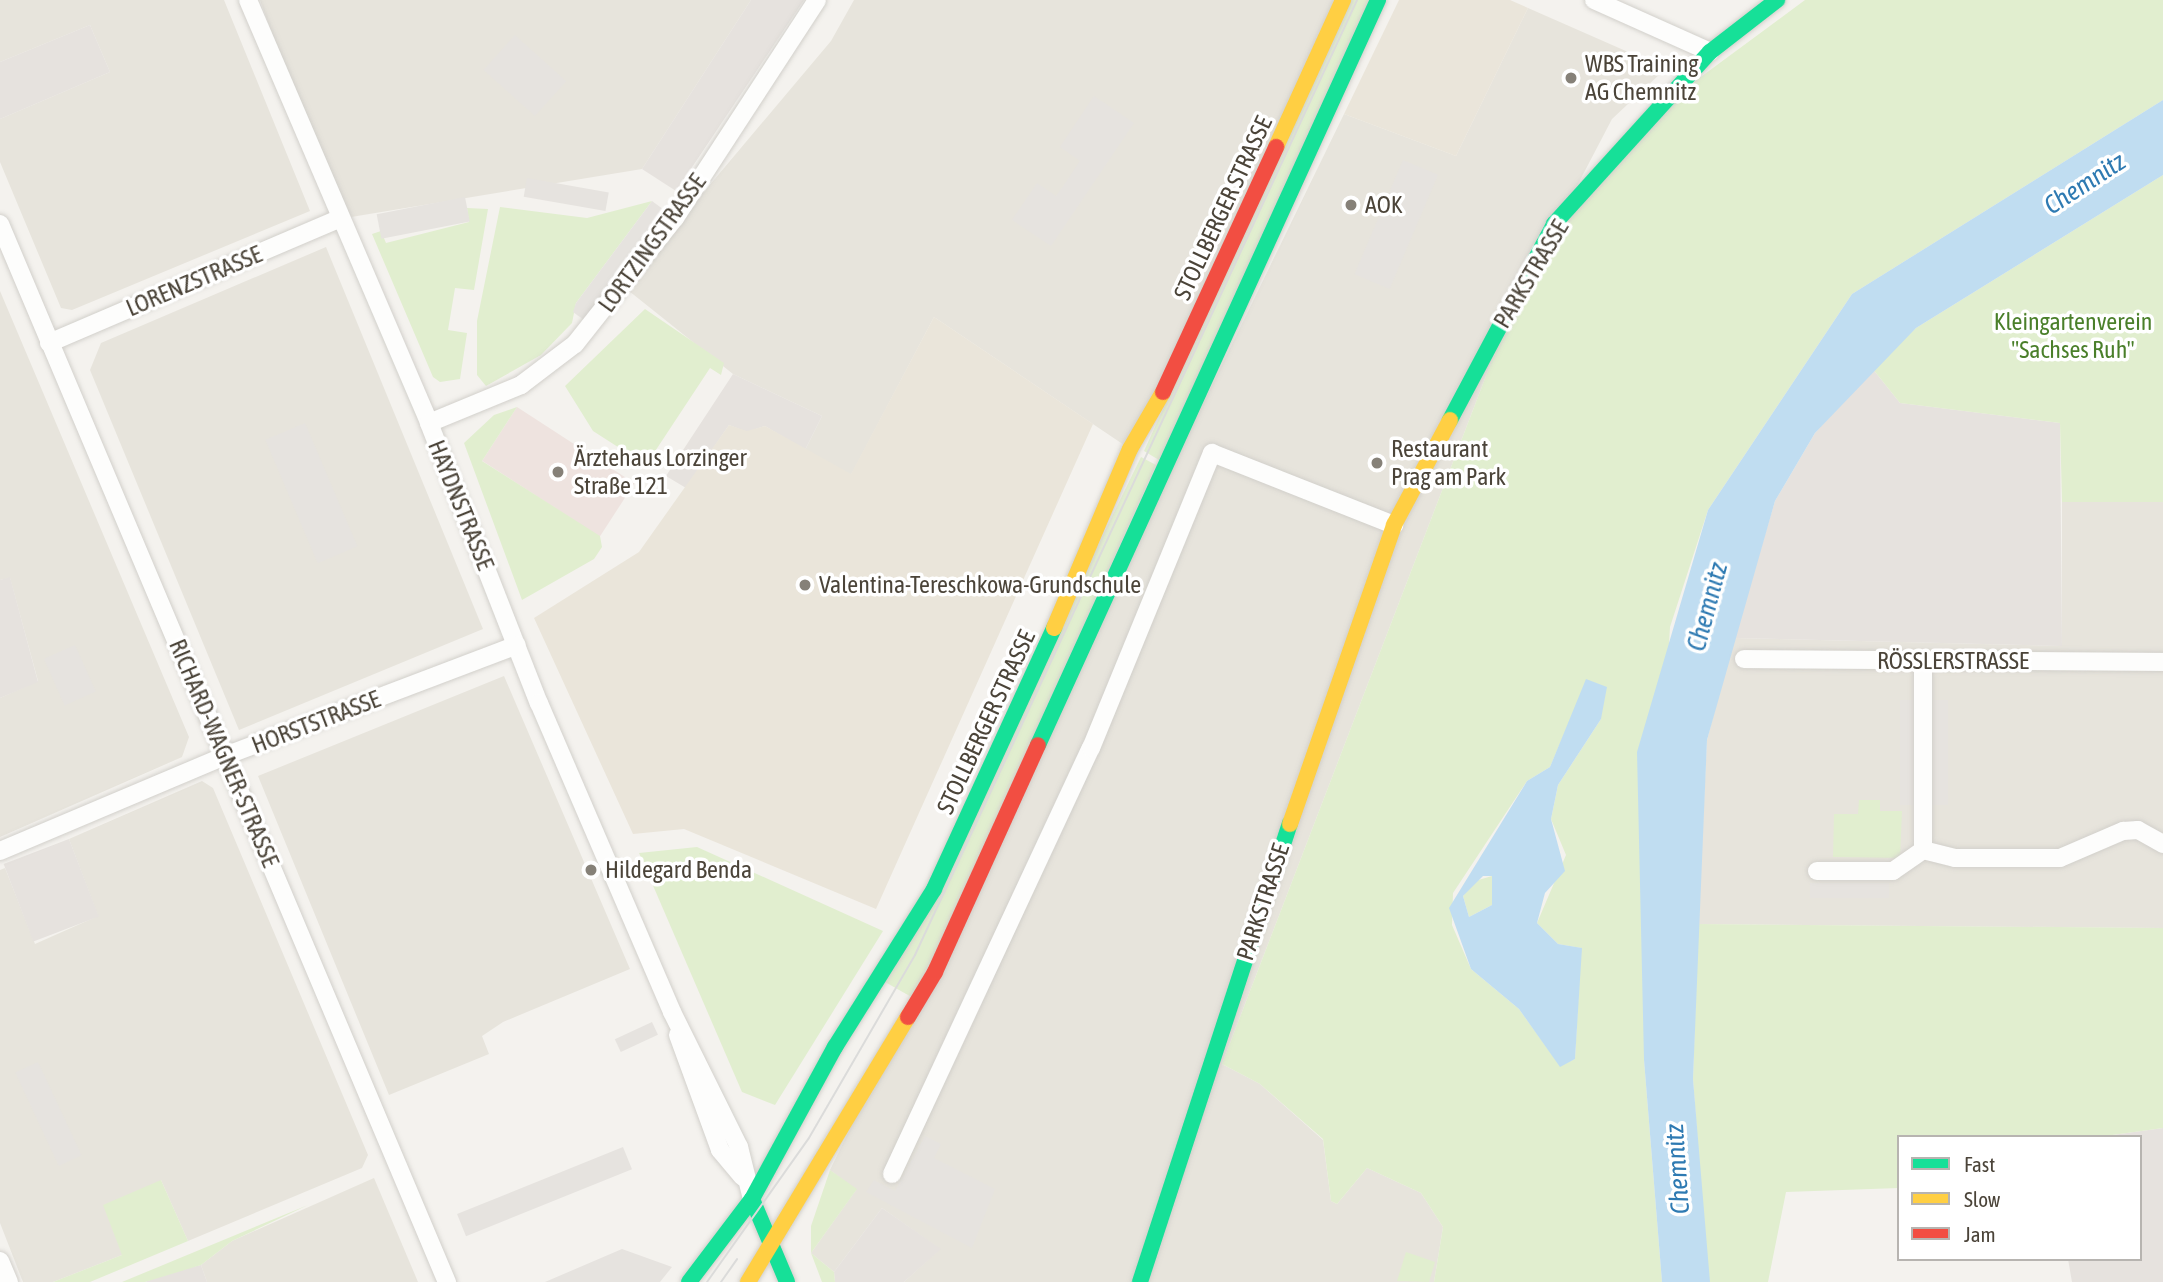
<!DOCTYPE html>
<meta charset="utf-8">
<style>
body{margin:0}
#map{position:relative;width:2163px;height:1282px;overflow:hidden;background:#f4f2ee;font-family:"Asap Condensed",sans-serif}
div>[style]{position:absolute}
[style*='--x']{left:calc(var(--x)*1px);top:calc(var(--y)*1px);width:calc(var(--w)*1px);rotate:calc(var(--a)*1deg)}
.residential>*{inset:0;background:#e7e4dc}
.industrial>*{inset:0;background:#e6e2de;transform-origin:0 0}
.education>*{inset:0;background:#eae5da}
.medical>*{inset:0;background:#eee3df;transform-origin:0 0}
.green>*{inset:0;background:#e1eecf}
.parking>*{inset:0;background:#e6e3df;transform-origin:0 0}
.water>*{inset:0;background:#c0ddf1}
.roads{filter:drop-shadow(0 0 2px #d2d0cb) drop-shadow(0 0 2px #d2d0cb)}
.street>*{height:18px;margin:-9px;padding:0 9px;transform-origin:9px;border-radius:9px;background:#fdfdfc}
.fast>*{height:16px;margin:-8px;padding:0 8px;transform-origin:8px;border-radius:8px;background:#16e098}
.slow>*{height:16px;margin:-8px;padding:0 8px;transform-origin:8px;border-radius:8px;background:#ffcf43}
.jam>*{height:16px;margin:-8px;padding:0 8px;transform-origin:8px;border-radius:8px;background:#f24e42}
.tram>*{height:2px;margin:-1px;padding:0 1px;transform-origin:1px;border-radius:1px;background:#dbdbda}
.dots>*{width:19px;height:19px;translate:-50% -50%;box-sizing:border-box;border:4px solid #fff;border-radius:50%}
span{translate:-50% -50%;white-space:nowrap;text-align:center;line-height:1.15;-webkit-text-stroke:7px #fff;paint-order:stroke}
.poi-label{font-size:24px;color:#4b4439}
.left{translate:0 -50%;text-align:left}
.street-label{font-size:24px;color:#4b4439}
.park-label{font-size:24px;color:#4a7f2a}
.water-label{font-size:26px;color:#2e7ab2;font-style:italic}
.legend{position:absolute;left:1897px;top:1135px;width:245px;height:126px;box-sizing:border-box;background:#fff;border:2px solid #b7b4b0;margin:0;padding:9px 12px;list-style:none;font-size:21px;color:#4b4439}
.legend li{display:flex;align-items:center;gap:14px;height:35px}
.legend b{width:35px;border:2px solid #b7b4b0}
</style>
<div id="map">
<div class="residential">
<div style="clip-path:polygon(0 0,224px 0,310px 211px,72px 310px,61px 308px,0 162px,0 119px,110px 72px,90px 25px,0 62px)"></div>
<div style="clip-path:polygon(260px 0,751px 0,642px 169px,339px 219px)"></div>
<div style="clip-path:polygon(854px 0,1336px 0,1130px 449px,934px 317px,851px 475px,805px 450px,822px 416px,733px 374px,624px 287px,831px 41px)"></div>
<div style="clip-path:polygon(1528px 8px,1660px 66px,1661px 73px,1612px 119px,1566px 207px,1537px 243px,1222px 1064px,1260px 1084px,1323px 1140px,1331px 1201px,1337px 1204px,1367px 1168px,1421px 1193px,1443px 1227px,1434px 1282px,904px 1282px,940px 1249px,882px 1208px,834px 1272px,811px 1253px,856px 1190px,830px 1170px,1344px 114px,1456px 156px)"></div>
<div style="clip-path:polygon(326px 247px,483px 629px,239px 730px,90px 370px,101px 343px)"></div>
<div style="clip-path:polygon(0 291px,189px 737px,182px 757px,0 837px,0 698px,38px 681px,10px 578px,0 580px)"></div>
<div style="clip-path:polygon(2062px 502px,2163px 502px,2163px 928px,1698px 924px,1707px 740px,1734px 638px,2062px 646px)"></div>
<div style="clip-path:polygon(504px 676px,630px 969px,503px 1022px,482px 1036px,489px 1054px,389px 1095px,258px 776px)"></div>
<div style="clip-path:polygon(202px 781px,213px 788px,368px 1155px,362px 1168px,188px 1241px,161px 1180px,122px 1255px,53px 1282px,23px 1282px,0 1223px,0 870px,5px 868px,35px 944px,98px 916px,69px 839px)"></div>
<div style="clip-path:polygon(374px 1178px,418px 1282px,207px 1282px,201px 1265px,232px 1241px)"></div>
</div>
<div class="industrial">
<div style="clip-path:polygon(751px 0,804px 0,676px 191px,642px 169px)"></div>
<div style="clip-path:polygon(90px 25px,110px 72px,0 119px,0 62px)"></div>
<div style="clip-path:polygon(1872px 368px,1900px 403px,2060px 423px,2062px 646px,1734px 638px,1775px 501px,1815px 433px)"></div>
<div style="clip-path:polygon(733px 374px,822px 416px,805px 450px,765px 426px,747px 432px,729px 425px,686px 488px,666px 476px)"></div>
<div style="clip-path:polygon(10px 577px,38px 682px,0 698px,0 580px)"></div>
<div style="left:69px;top:839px;width:83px;height:70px;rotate:69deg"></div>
<div style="clip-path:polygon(2163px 1128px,2163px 1282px,2072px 1282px,2068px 1259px,2140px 1259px,2140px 1137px,2098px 1137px)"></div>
<div style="clip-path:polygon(882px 1208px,941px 1249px,904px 1282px,835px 1282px,834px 1272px)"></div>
<div style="clip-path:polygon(201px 1265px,207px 1282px,145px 1282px,170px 1272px)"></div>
</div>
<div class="education">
<div style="clip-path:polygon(1399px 0,1510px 0,1528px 8px,1456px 156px,1344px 114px)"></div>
<div style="clip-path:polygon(934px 317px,1093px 424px,876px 909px,684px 829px,633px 834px,534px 618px,639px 552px,729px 425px,747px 431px,765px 426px,851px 474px)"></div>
</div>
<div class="medical">
<div style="left:517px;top:407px;width:140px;height:64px;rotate:33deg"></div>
</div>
<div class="green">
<div style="clip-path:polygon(1349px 0,1373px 0,1159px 460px,1144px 451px)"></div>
<div style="clip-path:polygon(evenodd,1805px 0,2163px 0,2163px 100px,1852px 294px,1708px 510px,1670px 627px,1644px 1060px,1662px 1282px,1434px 1282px,1443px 1227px,1421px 1193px,1367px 1168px,1337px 1204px,1331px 1201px,1323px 1139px,1260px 1084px,1222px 1064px,1537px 243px,1633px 127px,1805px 0,1587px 680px,1601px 719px,1558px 785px,1551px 819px,1566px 855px,1537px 923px,1558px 944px,1581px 948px,1575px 1059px,1560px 1066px,1519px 1009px,1471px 969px,1452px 925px,1453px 893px,1527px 781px,1550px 767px,1587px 680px)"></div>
<div style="clip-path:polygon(2163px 175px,2163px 502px,2062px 502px,2060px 423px,1900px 403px,1872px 368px,1916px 328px)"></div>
<div style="clip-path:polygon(652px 201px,576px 303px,572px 323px,541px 355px,486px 386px,477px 375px,477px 321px,500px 207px,587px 218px)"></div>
<div style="clip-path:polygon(467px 208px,488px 209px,474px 290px,455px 288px,448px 330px,467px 333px,460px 379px,440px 382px,433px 377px,372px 234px,381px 231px,386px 243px,469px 222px)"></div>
<div style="clip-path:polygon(645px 309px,724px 363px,721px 375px,710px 368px,646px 465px,593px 431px,565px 386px)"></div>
<div style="clip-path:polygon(517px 407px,482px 461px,600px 536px,602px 547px,594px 559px,522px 600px,464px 443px,494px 415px)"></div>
<div style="clip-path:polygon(1141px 457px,1156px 465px,915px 999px,885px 982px)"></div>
<div style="clip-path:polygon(1859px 800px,1880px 800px,1880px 811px,1902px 811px,1900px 858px,1833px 857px,1834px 814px,1858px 814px)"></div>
<div style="clip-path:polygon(697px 847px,883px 931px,775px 1105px,742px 1092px,639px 853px)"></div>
<div style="clip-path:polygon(1492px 876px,1492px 905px,1469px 917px,1463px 896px,1475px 881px)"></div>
<div style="clip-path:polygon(1698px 924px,2163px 928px,2163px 1128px,2098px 1137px,1899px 1137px,1899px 1188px,1786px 1192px,1768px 1282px,1708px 1282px,1693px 1079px)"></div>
<div style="clip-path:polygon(830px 1170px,857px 1189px,811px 1253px,834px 1272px,835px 1282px,822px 1282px,811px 1253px,811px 1226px)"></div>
<div style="clip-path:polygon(161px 1180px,188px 1241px,90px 1282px,53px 1282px,122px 1255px,103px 1205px)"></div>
<div style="clip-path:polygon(308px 1205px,232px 1241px,201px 1265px,145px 1282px,122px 1282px)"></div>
<div style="clip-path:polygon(1406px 1252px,1435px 1262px,1429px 1282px,1397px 1281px)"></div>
</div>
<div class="parking">
<div style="left:515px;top:35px;width:69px;height:47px;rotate:42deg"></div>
<div style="clip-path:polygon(1094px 96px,1134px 123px,1051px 246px,1012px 220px,1037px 183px,1056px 196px,1070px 176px,1080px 161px,1060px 147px)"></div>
<div style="left:1403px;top:160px;width:38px;height:124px;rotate:23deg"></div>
<div style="left:527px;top:178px;width:83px;height:19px;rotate:10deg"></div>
<div style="left:465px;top:197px;width:25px;height:90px;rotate:79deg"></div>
<div style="clip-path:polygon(652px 201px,675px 218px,591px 325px,573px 312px,576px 303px)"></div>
<div style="left:305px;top:423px;width:134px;height:43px;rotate:67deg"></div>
<div style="left:75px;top:645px;width:51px;height:34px;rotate:66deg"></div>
<div style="left:1900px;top:700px;width:48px;height:105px"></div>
<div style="left:1810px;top:883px;width:79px;height:15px"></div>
<div style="left:652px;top:1022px;width:14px;height:41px;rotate:65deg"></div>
<div style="left:38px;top:1062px;width:103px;height:25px;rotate:65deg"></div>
<div style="clip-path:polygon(925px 1136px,941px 1144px,934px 1158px,995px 1189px,972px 1248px,866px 1192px,874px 1180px,895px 1191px)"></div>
<div style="left:623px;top:1147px;width:24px;height:179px;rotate:68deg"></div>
<div style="clip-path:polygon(622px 1249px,672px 1267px,660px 1282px,545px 1282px)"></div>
</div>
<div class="water">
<div style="clip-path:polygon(2163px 100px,2163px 175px,1916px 328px,1815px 433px,1775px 501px,1707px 740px,1693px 1079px,1710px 1282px,1662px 1282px,1644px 1060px,1637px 752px,1708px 510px,1852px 294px)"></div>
<div style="clip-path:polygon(evenodd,1586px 679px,1607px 687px,1601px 719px,1558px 785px,1551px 819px,1565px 871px,1545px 893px,1537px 923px,1558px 944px,1582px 948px,1575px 1059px,1560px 1067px,1519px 1009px,1471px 969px,1449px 908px,1527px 781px,1550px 767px,1586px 679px,1483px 876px,1492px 876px,1492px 905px,1469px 917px,1463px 896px,1483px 876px)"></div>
</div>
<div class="roads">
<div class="street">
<div style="--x:248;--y:0;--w:460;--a:66.8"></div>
<div style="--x:429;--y:423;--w:301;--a:68.6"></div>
<div style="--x:539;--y:703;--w:336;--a:66.7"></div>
<div style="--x:672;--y:1012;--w:151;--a:63.6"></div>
<div style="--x:739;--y:1147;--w:54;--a:76"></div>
<div style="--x:1594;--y:0;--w:127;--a:24.1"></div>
<div style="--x:0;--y:224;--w:1149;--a:67.1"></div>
<div style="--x:49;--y:343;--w:315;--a:-23.2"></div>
<div style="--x:429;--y:423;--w:100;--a:-22.4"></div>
<div style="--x:521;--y:385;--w:68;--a:-37.2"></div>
<div style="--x:575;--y:344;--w:161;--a:-51.6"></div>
<div style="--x:675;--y:218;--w:260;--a:-56.9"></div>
<div style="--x:1744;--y:659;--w:419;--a:0.4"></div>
<div style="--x:1923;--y:660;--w:190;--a:90"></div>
<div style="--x:1923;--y:850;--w:33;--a:14"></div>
<div style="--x:1955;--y:858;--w:105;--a:0"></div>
<div style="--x:2060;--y:858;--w:69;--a:-23.2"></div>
<div style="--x:2123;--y:831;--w:15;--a:-4"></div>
<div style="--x:2138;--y:830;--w:29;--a:29"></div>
<div style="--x:0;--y:851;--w:244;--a:-22.9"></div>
<div style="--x:225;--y:756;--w:312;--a:-20.8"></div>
<div style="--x:1817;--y:871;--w:76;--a:0"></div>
<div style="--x:1893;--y:871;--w:37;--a:-35"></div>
<div style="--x:678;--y:1035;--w:122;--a:69.9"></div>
<div style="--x:720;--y:1150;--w:35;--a:50"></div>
<div style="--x:892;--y:1174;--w:470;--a:-65"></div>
<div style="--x:1091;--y:748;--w:319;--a:-67.7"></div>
<div style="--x:1212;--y:453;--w:196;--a:21.6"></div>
<div style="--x:0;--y:1261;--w:23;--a:67"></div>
</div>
<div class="fast">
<div style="--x:1450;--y:420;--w:222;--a:-62"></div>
<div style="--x:1554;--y:224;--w:232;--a:-47.8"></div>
<div style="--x:1710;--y:52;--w:85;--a:-37.8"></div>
<div style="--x:1038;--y:745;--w:819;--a:-65.47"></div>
<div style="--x:752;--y:1199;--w:90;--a:67.1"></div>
<div style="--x:689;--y:1282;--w:104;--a:-52.8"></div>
<div style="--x:752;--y:1199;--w:173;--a:-61.4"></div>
<div style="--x:835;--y:1047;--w:186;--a:-57.9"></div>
<div style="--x:934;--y:889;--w:287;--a:-65.3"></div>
<div style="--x:1140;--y:1282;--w:482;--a:-71.9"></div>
</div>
<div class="slow">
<div style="--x:1276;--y:147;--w:162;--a:-65.5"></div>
<div style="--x:1054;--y:628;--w:194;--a:-67"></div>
<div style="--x:1130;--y:449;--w:66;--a:-59.9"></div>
<div style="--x:1290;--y:824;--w:317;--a:-70.8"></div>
<div style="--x:1394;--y:525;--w:119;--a:-61.9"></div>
<div style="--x:748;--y:1282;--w:310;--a:-58.9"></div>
</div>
<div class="jam">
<div style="--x:1163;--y:392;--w:270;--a:-65.2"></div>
<div style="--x:908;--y:1017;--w:52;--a:-59"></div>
<div style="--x:935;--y:972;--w:249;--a:-65.6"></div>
</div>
</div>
<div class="tram">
<div style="--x:707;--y:1282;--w:176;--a:-54.7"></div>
<div style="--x:809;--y:1138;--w:211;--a:-59.9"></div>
<div style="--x:915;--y:955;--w:1052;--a:-65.16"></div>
<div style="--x:721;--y:1282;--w:28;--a:-55"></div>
</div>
<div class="dots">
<div style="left:1571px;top:78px;background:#868178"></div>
<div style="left:1351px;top:205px;background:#868178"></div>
<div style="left:1377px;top:463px;background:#868178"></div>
<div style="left:558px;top:472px;background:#868178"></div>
<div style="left:805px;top:585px;background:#868178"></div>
<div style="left:591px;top:870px;background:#868178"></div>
</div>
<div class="poi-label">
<span class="left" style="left:1585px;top:78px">WBS Training<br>AG Chemnitz</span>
<span class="left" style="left:1365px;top:205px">AOK</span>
<span class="left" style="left:1391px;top:463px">Restaurant<br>Prag am Park</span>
<span class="left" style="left:574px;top:472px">Ärztehaus Lorzinger<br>Straße 121</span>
<span class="left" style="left:819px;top:585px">Valentina-Tereschkowa-Grundschule</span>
<span class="left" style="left:605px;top:870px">Hildegard Benda</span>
</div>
<div class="street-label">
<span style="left:1223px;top:208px;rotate:-65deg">STOLLBERGER STRASSE</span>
<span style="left:652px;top:243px;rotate:-54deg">LORTZINGSTRASSE</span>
<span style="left:1531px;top:274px;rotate:-59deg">PARKSTRASSE</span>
<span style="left:194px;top:281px;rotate:-23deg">LORENZSTRASSE</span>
<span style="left:461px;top:505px;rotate:68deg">HAYDNSTRASSE</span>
<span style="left:1953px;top:661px">RÖSSLERSTRASSE</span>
<span style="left:316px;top:722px;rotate:-21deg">HORSTSTRASSE</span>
<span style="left:986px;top:722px;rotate:-65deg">STOLLBERGER STRASSE</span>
<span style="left:224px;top:753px;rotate:67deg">RICHARD-WAGNER-STRASSE</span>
<span style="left:1263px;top:902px;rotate:-72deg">PARKSTRASSE</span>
</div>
<div class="park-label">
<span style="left:2073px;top:336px">Kleingartenverein<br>"Sachses Ruh"</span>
</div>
<div class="water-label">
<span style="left:2085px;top:184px;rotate:-33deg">Chemnitz</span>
<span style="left:1708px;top:607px;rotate:-75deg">Chemnitz</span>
<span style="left:1678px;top:1169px;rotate:-94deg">Chemnitz</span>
</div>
<ul class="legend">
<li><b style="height:9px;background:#16e098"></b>Fast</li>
<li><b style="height:9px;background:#ffcf43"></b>Slow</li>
<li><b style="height:9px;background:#f24e42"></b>Jam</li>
</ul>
</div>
